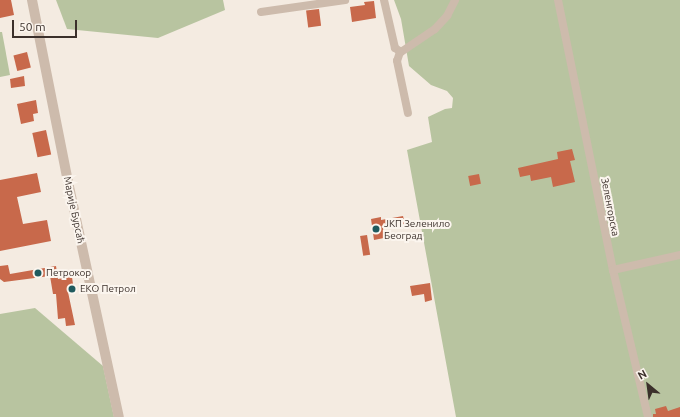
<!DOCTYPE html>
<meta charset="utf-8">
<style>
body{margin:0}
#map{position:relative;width:680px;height:417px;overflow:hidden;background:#f4ebe1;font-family:Ubuntu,sans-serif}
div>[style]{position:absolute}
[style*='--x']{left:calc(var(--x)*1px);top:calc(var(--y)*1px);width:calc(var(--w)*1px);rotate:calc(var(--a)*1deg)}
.green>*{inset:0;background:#b8c4a0}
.building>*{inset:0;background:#c8694b;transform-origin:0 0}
.minor>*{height:8px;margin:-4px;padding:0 4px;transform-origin:4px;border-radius:4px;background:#cdbbac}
.tertiary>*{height:10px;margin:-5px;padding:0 5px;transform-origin:5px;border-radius:5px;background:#cdbbac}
.dots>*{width:11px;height:11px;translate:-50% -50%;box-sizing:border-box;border:2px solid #fbf5ee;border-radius:50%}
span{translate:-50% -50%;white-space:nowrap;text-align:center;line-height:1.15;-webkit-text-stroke:4px #fbf5ee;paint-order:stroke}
.street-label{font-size:10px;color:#3b302b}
.poi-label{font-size:10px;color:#3b302b}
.left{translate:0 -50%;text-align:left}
.north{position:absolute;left:628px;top:365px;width:40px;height:40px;-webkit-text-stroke:3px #fbf5ee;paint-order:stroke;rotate:331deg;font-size:11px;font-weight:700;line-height:16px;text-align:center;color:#3b302b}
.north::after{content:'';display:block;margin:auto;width:14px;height:18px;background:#3b302b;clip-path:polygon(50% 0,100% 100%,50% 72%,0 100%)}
.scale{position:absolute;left:12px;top:20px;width:65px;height:18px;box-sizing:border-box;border:2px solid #3b302b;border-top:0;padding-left:5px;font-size:12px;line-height:14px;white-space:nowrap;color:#3b302b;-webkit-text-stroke:3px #fbf5ee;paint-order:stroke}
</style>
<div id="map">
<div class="green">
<div style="clip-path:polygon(56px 0,223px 0,225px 10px,158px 38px,67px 29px)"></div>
<div style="clip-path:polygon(394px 0,680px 0,680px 417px,456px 417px,407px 150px,432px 142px,428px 117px,445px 109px,452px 108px,453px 98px,447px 91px,431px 85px,409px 66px,401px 19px)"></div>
<div style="clip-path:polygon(0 32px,2px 32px,10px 75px,0 77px)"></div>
<div style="clip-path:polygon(35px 308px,103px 366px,114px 417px,0 417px,0 314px)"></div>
</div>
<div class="building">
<div style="clip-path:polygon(0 0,11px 0,14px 15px,0 18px)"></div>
<div style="clip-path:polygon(374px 1px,376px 18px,352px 22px,350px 7px,365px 5px,364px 2px)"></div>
<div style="left:319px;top:9px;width:17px;height:13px;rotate:83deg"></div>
<div style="left:27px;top:52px;width:16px;height:14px;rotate:76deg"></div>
<div style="clip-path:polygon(24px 76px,25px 86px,11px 88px,10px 79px)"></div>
<div style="clip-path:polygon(36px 100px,38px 113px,33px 114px,34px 121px,21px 124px,17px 104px)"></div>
<div style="left:46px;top:130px;width:25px;height:14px;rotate:78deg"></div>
<div style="clip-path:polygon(572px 149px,575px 160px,570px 161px,575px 182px,553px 187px,551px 177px,531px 181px,530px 175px,520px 177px,518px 168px,558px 159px,557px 152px)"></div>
<div style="clip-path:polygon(37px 173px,41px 192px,17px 197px,23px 224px,47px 220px,51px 241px,0 251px,0 180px)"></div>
<div style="left:479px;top:174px;width:10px;height:11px;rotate:79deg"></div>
<div style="clip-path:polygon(403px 216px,405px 224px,383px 228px,384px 238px,374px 240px,371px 219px,381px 217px,381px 220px)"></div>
<div style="left:367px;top:235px;width:20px;height:7px;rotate:81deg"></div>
<div style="clip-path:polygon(8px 265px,10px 274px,56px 266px,58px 279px,72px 277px,74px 291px,68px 292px,75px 325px,66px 326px,65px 318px,58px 319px,56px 294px,53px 294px,50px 276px,4px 282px,0 279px,0 266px)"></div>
<div style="clip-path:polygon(430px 283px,432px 300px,425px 302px,424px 294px,412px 296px,410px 286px)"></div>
<div style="clip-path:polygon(666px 406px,668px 411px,680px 407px,680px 417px,653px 417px,653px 414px,656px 414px,655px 409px)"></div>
</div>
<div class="minor">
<div style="--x:384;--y:0;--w:49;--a:77.1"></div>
<div style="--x:395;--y:48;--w:7;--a:34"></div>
<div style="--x:401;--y:52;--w:41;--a:-34.1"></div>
<div style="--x:435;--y:29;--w:18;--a:-47"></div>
<div style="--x:447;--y:16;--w:18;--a:-63"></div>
<div style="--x:558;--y:0;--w:276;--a:78.5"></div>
<div style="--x:613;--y:270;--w:151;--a:76.6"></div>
<div style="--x:261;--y:12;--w:85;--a:-8.1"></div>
<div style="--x:400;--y:52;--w:9;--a:108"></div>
<div style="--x:397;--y:61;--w:53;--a:78.1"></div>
<div style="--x:613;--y:270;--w:69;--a:-12.6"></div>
</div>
<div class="tertiary">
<div style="--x:32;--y:0;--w:186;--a:78.8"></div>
<div style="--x:68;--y:182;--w:240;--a:77.8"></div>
</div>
<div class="dots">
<div style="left:376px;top:229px;background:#1f5a5e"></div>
<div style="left:38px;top:273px;background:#1f5a5e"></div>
<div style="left:72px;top:289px;background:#1f5a5e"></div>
</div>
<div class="street-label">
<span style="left:610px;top:207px;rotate:79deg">Зеленгорска</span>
<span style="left:74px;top:210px;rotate:78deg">Марије Бурсаћ</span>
</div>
<div class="poi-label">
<span class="left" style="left:384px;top:229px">ЈКП Зеленило<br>Београд</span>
<span class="left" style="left:46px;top:273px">Петрокор</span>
<span class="left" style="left:80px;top:289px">ЕКО Петрол</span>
</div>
<div class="north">N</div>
<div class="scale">50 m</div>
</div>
